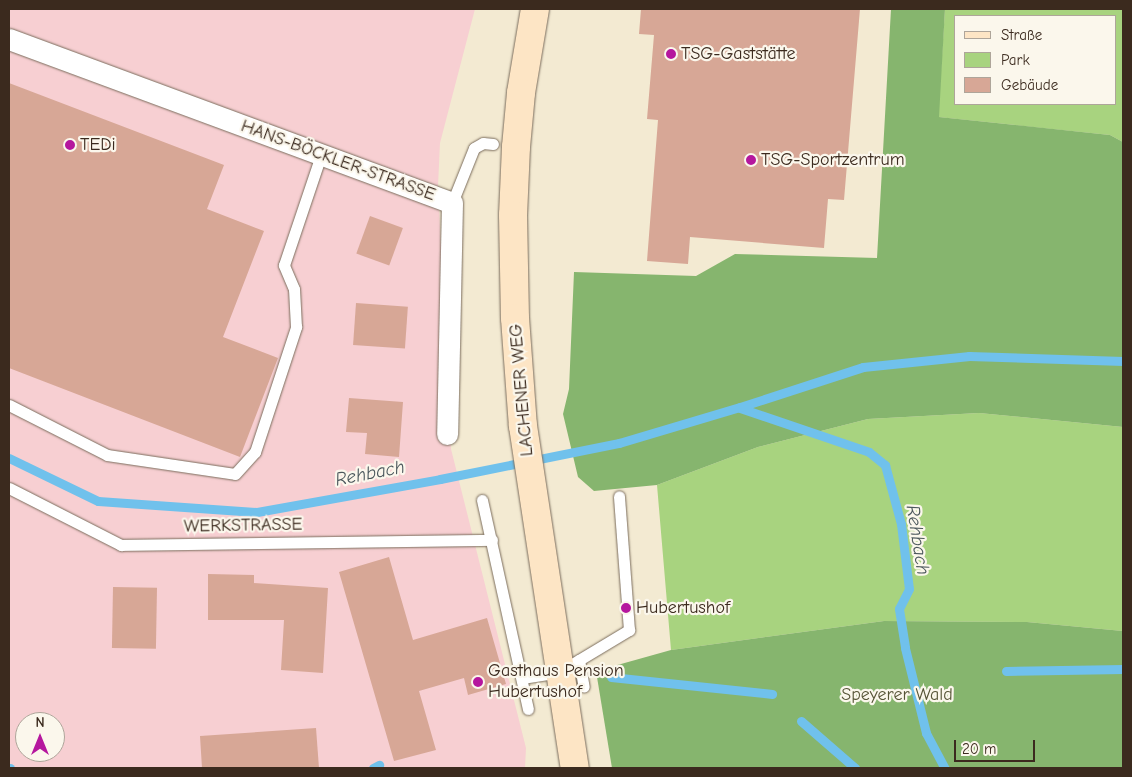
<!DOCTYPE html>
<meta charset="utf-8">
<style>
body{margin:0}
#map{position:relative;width:1132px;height:777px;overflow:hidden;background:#f3ead2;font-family:"Comic Neue",sans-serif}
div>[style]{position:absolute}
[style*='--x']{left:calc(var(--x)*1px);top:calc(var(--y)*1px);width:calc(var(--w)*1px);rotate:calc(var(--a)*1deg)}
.built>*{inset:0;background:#f7cfd2}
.green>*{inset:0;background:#a8d37f}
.forest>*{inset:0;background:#86b56e}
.stream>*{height:9px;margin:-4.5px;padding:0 4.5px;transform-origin:4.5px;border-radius:4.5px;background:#70c1ec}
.building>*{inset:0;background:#d7a796;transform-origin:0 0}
.roads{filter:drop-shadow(0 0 1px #7b6d5d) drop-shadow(0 0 1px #7b6d5d)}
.lane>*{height:11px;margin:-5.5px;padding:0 5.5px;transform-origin:5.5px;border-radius:5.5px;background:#fff}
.street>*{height:21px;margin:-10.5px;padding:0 10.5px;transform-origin:10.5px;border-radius:10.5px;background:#fff}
.secondary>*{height:28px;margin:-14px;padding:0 14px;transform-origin:14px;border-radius:14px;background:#fde5c5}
.dots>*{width:14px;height:14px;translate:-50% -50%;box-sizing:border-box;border:2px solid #fbf7ec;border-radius:50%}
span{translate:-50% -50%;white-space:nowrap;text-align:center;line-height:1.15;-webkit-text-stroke:4.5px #fbf7ec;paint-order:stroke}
.poi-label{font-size:18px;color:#3b2a1e}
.left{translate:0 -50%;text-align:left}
.street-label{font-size:18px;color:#3b2a1e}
.park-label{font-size:18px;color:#565436}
.water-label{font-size:19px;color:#4b575c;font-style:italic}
.frame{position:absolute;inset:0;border:10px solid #3b2a1e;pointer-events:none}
.legend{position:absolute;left:954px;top:15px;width:162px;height:90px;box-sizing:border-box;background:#fbf7ec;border:1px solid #aea59a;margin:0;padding:6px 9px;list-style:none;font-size:15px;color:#3b2a1e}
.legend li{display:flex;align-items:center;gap:10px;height:25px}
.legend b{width:25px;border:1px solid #aea59a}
.north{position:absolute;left:15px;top:712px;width:50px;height:50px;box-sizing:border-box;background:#fbf7ec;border:1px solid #aea59a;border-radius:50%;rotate:0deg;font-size:14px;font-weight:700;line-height:20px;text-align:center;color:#3b2a1e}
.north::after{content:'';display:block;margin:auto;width:18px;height:22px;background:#b5179e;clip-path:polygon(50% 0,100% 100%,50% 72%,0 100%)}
.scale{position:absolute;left:954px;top:740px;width:81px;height:22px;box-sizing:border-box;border:2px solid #3b2a1e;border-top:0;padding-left:6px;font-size:15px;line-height:18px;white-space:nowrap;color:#3b2a1e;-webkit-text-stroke:4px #fbf7ec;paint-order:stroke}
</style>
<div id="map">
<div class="built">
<div style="clip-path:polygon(evenodd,9px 9px,475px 9px,440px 143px,438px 186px,451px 449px,526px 748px,525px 768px,9px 768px,9px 9px,25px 722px,55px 722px,55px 752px,25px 752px,25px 722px)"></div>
</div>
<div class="green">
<div style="clip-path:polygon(evenodd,945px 9px,1123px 9px,1123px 142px,1110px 135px,938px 117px,945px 9px,956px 16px,1116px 16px,1116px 104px,956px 104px,956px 16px)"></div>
<div style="clip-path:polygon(979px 413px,1123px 427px,1123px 631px,1027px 622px,884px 621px,671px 650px,657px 485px,758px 447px,868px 419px)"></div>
</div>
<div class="forest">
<div style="clip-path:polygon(891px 9px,945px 9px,939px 117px,1110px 135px,1123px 142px,1123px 427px,979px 413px,868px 419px,758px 447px,657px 485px,594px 491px,578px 477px,563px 414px,569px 389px,574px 272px,696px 276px,735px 254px,877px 258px)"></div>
<div style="clip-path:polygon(884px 621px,1027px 622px,1123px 631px,1123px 768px,612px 768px,596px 671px,671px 650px)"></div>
</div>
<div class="stream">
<div style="--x:740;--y:408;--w:136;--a:18.8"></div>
<div style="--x:869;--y:452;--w:21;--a:39"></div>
<div style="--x:885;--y:465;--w:61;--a:74.8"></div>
<div style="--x:901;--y:524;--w:65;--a:83"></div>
<div style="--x:909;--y:589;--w:22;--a:117"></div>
<div style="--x:899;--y:609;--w:39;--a:81"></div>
<div style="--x:905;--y:648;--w:88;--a:76.1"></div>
<div style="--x:926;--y:733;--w:40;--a:62"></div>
<div style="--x:9;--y:458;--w:99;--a:25.8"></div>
<div style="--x:98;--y:501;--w:159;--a:4"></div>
<div style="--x:257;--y:512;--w:186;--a:-10.2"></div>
<div style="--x:440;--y:479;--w:183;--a:-11.4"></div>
<div style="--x:619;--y:443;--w:126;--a:-16.6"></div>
<div style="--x:740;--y:407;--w:129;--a:-18"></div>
<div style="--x:863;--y:367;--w:107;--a:-5.9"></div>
<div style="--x:969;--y:356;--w:154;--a:1.9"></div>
<div style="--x:1006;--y:671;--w:117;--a:-1"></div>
<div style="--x:611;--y:677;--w:162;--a:6"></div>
<div style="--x:801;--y:721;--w:72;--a:41"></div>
<div style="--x:9;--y:768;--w:1;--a:0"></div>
<div style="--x:373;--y:768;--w:7;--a:-27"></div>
</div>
<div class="building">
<div style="clip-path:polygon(641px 9px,860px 9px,844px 200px,828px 199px,824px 248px,690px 237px,688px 264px,647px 261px,658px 120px,647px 119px,654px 35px,639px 34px)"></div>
<div style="clip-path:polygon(9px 83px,224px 165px,207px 209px,264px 231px,223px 337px,278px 358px,240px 457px,9px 368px)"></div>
<div style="left:370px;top:216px;width:35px;height:40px;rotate:20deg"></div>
<div style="left:356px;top:303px;width:52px;height:42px;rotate:4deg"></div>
<div style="clip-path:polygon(349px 398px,403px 402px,399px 457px,365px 454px,367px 433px,346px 432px)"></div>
<div style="clip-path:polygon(389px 557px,413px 640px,487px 618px,506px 684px,468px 695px,464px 678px,419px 691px,436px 750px,394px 761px,339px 572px)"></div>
<div style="clip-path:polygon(208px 574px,254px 575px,254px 583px,328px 588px,323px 673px,281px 670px,284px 620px,208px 620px)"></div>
<div style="left:113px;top:587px;width:44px;height:61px;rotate:1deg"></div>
<div style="clip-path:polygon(316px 728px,319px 768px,202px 768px,200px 736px)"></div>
</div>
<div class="roads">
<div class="lane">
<div style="--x:452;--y:203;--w:59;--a:-68.2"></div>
<div style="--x:474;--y:148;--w:10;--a:-29"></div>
<div style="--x:483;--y:143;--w:10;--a:6"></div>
<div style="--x:9;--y:405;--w:110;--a:27"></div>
<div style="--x:107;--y:455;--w:129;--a:8.4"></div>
<div style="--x:235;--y:474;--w:30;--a:-48"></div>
<div style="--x:255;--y:452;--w:132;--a:-71.8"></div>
<div style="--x:296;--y:327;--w:38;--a:-93"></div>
<div style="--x:294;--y:289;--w:26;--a:-113"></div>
<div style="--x:284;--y:265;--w:116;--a:-71.4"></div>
<div style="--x:9;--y:488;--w:126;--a:27"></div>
<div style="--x:121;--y:545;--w:371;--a:-0.8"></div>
<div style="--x:482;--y:500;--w:214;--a:77.6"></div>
<div style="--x:579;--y:660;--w:27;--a:80"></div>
<div style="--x:522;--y:678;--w:37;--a:-9"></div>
<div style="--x:559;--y:672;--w:82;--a:-31"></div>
<div style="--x:629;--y:630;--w:134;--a:-94.3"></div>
</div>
<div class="street">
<div style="--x:9;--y:39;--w:472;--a:20.3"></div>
<div style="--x:452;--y:203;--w:231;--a:91.2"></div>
</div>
<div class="secondary">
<div style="--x:535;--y:9;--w:85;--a:99.5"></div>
<div style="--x:521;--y:93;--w:54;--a:95.3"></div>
<div style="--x:516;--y:147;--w:68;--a:92.5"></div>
<div style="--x:513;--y:215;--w:103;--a:88.9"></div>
<div style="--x:515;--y:318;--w:108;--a:85.8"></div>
<div style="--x:523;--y:426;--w:346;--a:81.4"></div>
</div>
</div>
<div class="dots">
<div style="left:671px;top:54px;background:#b5179e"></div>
<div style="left:70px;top:145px;background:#b5179e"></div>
<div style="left:751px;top:160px;background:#b5179e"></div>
<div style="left:626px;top:608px;background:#b5179e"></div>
<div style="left:478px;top:682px;background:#b5179e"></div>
</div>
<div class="poi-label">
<span class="left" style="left:681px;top:54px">TSG-Gaststätte</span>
<span class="left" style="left:80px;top:145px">TEDi</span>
<span class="left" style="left:761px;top:160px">TSG-Sportzentrum</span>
<span class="left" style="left:636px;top:608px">Hubertushof</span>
<span class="left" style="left:488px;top:682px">Gasthaus Pension<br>Hubertushof</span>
</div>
<div class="street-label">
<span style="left:338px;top:161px;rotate:20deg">HANS-BÖCKLER-STRASSE</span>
<span style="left:522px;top:390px;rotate:-95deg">LACHENER WEG</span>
<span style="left:243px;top:526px;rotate:-1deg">WERKSTRASSE</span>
</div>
<div class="park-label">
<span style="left:897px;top:695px">Speyerer Wald</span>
</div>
<div class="water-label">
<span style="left:370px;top:474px;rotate:-11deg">Rehbach</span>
<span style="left:917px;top:540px;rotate:81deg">Rehbach</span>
</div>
<div class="frame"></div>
<ul class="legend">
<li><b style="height:6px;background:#fde5c5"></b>Straße</li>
<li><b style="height:14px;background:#a8d37f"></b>Park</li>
<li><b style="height:14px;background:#d7a796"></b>Gebäude</li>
</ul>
<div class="north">N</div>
<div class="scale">20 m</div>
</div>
